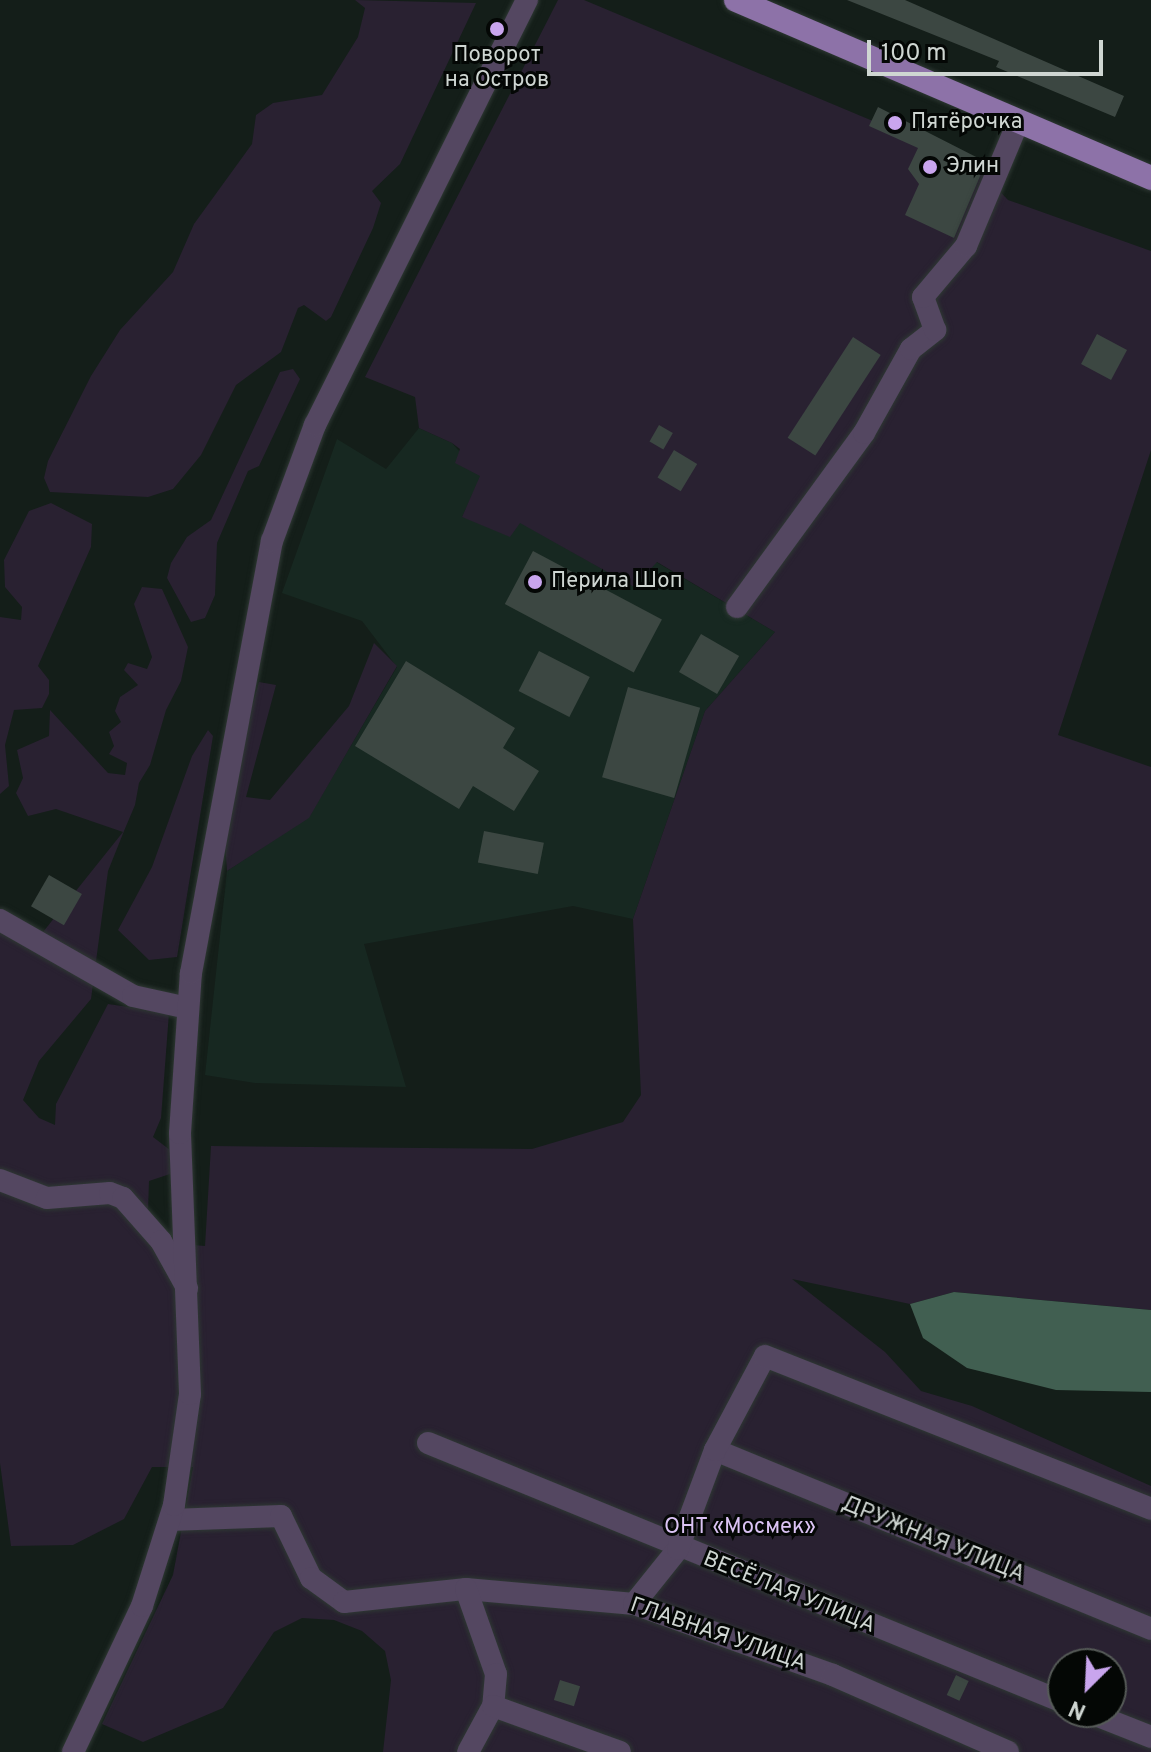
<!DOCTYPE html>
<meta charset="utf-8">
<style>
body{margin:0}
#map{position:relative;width:1151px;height:1752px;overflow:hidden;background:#141e19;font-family:Overpass,sans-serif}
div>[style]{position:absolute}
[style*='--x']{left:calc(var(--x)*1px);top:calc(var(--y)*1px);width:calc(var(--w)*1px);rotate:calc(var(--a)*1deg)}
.built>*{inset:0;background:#172821}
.green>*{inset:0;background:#292131}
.water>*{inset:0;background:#415f51}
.building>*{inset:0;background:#3c4742;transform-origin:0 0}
.roads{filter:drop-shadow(0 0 2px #2e3833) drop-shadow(0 0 2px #2e3833)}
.minor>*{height:22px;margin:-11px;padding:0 11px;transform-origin:11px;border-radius:11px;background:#544761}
.major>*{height:24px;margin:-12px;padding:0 12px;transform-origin:12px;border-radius:12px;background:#8d72a8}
.dots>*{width:22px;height:22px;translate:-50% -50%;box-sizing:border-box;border:4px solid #040705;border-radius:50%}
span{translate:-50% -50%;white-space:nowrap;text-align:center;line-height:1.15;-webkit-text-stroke:6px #040705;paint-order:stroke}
.poi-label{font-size:22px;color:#cfd6d2}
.left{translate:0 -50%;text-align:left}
.park-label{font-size:22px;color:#dbc3f4}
.street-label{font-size:22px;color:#cfd6d2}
.north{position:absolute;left:1047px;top:1648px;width:80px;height:80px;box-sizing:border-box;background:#040705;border:2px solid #555a57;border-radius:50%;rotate:204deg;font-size:22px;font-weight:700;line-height:32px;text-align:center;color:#cfd6d2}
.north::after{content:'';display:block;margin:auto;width:28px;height:36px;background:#c9a5ee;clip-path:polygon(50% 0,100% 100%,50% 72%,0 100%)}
.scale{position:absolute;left:867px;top:40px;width:236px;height:36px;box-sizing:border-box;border:4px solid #cfd6d2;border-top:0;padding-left:10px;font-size:24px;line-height:28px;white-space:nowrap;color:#cfd6d2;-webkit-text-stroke:6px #040705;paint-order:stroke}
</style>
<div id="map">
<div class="built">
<div style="clip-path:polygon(419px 428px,452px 443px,481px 476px,462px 517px,520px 522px,634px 587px,656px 562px,775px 632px,705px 711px,633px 919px,573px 906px,364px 944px,406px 1087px,255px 1083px,205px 1075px,227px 871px,309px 817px,397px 667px,362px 621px,282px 593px,337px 439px,386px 469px)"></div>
</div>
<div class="green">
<div style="clip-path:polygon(355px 0,476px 3px,400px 164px,372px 191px,381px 203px,373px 228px,331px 317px,326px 321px,304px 305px,298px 308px,281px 352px,236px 385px,201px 455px,173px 489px,148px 497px,50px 492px,44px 478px,48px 461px,91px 376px,120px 330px,173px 272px,194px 224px,252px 144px,256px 115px,273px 103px,322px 95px,358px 37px,365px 8px)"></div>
<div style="clip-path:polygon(evenodd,558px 0,584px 0,973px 163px,1008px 200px,1151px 251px,1151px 450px,1058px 735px,1151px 767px,1151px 1310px,954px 1292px,910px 1304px,792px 1279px,885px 1352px,921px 1391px,972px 1406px,1151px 1486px,1151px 1752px,383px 1752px,391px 1680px,385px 1651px,362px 1631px,334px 1620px,302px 1618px,274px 1632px,223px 1708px,143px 1742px,102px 1724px,173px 1575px,193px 1467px,152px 1467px,124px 1519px,73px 1545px,11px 1546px,0 1463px,0 930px,31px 947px,123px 832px,56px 809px,28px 816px,16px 793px,23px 778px,17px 750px,49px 736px,50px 710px,108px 773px,125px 775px,127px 763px,109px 754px,114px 746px,109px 732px,121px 722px,115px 711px,120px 697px,138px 685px,124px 670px,128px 663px,147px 669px,152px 657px,134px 604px,142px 587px,162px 589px,188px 647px,181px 681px,166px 710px,150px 765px,139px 783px,135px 805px,124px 831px,108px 871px,91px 999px,39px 1061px,23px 1100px,39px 1118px,55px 1125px,56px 1104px,108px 1004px,169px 1013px,161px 1118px,153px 1137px,170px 1150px,170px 1174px,149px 1181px,147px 1241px,205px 1246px,211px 1146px,532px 1149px,623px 1122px,641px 1095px,633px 919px,705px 711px,775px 632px,657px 562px,634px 587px,520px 523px,510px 537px,462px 517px,480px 476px,455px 463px,460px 449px,452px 443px,419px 428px,415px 397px,365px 377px,558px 0,1063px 1664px,1111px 1664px,1111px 1712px,1063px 1712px,1063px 1664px)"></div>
<div style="clip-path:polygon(293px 369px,300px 379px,259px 466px,248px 471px,217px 543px,215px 595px,205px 618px,191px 622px,167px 578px,171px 563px,187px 537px,211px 520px,280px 372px)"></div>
<div style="clip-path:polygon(51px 503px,92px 524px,91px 547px,38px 666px,49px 680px,49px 694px,42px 708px,14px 710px,5px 745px,9px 786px,0 794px,0 617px,21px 620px,22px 607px,5px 587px,4px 560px,29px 511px)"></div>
<div style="clip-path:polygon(374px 643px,397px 666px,309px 818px,227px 871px,225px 842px,239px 752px,259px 682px,276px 685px,246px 797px,270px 800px,349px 706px)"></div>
<div style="clip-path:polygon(208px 730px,213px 736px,177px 957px,149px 960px,118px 930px,152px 867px,192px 756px)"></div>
</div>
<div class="water">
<div style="clip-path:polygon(954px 1292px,1151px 1310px,1151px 1392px,1056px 1390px,967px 1368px,923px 1338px,910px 1304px)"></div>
</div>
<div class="building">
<div style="clip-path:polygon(847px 0,905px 0,1124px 96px,1115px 117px,996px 67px,999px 61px)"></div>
<div style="clip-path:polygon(878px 107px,986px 162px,954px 238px,905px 215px,919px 184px,908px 169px,918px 148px,869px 126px)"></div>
<div style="left:1097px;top:334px;width:34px;height:34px;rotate:28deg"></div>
<div style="left:853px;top:337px;width:33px;height:120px;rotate:33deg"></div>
<div style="left:659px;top:425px;width:16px;height:19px;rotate:30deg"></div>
<div style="left:674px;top:450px;width:27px;height:32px;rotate:31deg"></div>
<div style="left:533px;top:551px;width:146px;height:60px;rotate:28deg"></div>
<div style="left:701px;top:634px;width:44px;height:44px;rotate:30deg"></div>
<div style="left:539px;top:651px;width:57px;height:45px;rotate:27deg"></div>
<div style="clip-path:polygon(406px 661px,515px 728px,503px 748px,539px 771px,514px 811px,473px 786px,459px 809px,355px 746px)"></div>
<div style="left:628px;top:687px;width:75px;height:94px;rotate:16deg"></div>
<div style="left:484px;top:831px;width:61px;height:32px;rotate:11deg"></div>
<div style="left:49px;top:875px;width:38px;height:36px;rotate:30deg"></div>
<div style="left:956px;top:1675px;width:14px;height:22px;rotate:25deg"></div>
<div style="left:560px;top:1680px;width:21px;height:21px;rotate:17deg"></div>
</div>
<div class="roads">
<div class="minor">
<div style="--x:737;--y:607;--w:215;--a:-53.9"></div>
<div style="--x:864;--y:433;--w:96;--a:-60.8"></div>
<div style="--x:911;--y:349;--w:31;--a:-38"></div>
<div style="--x:935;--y:330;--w:35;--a:-110"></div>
<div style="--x:923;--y:297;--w:67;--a:-49.9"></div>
<div style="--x:966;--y:246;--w:134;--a:-67.2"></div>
<div style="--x:0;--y:920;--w:153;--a:29.7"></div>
<div style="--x:133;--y:996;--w:56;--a:12.3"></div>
<div style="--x:0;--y:1180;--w:50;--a:21"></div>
<div style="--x:47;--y:1198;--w:63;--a:-4.5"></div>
<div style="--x:110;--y:1193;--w:14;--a:21"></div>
<div style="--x:123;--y:1198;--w:57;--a:48.5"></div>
<div style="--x:161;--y:1241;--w:54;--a:61"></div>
<div style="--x:428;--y:1443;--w:686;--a:22.19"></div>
<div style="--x:715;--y:1450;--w:471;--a:22.3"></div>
<div style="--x:170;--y:1520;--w:111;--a:-2.1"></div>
<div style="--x:281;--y:1516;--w:69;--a:64.2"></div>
<div style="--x:311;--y:1578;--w:41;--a:36"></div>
<div style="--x:344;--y:1602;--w:123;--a:-6.1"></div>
<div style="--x:466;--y:1589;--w:169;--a:5.1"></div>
<div style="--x:634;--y:1604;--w:211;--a:19.6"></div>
<div style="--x:833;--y:1675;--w:191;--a:23.7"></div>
<div style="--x:466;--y:1589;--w:90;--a:70.6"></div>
<div style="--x:496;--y:1674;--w:32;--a:95"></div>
<div style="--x:493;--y:1706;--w:52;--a:118.5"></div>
<div style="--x:634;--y:1604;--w:70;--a:-51.3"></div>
<div style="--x:678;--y:1549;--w:106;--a:-69.5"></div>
<div style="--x:715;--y:1450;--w:106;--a:-62"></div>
<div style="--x:765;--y:1356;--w:415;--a:21.6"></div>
<div style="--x:493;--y:1706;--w:135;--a:19.9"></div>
<div style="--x:1088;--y:1712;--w:68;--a:21.6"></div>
<div style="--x:73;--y:1752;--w:161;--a:-64.7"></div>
<div style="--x:142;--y:1606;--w:106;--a:-72.4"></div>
<div style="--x:174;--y:1505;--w:112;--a:-81.8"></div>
<div style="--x:190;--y:1394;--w:261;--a:-92.2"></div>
<div style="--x:180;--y:1133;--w:160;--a:-86.1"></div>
<div style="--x:191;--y:973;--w:440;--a:-79.4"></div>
<div style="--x:272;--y:541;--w:124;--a:-69.7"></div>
<div style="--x:315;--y:425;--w:475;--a:-63.5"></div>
</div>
<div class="major">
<div style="--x:736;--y:0;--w:452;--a:23.2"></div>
</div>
</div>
<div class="dots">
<div style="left:497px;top:29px;background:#c9a5ee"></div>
<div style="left:895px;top:123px;background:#c9a5ee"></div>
<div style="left:930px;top:167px;background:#c9a5ee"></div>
<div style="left:535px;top:582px;background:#c9a5ee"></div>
</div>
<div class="poi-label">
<span style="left:497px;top:68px">Поворот<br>на Остров</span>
<span class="left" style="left:911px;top:123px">Пятёрочка</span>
<span class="left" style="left:946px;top:167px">Элин</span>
<span class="left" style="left:551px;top:582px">Перила Шоп</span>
</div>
<div class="park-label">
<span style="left:740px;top:1528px">ОНТ «Мосмек»</span>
</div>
<div class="street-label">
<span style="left:933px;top:1540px;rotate:22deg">ДРУЖНАЯ УЛИЦА</span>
<span style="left:789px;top:1593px;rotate:22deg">ВЕСЁЛАЯ УЛИЦА</span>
<span style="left:718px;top:1635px;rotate:19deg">ГЛАВНАЯ УЛИЦА</span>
</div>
<div class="north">N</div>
<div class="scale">100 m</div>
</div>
